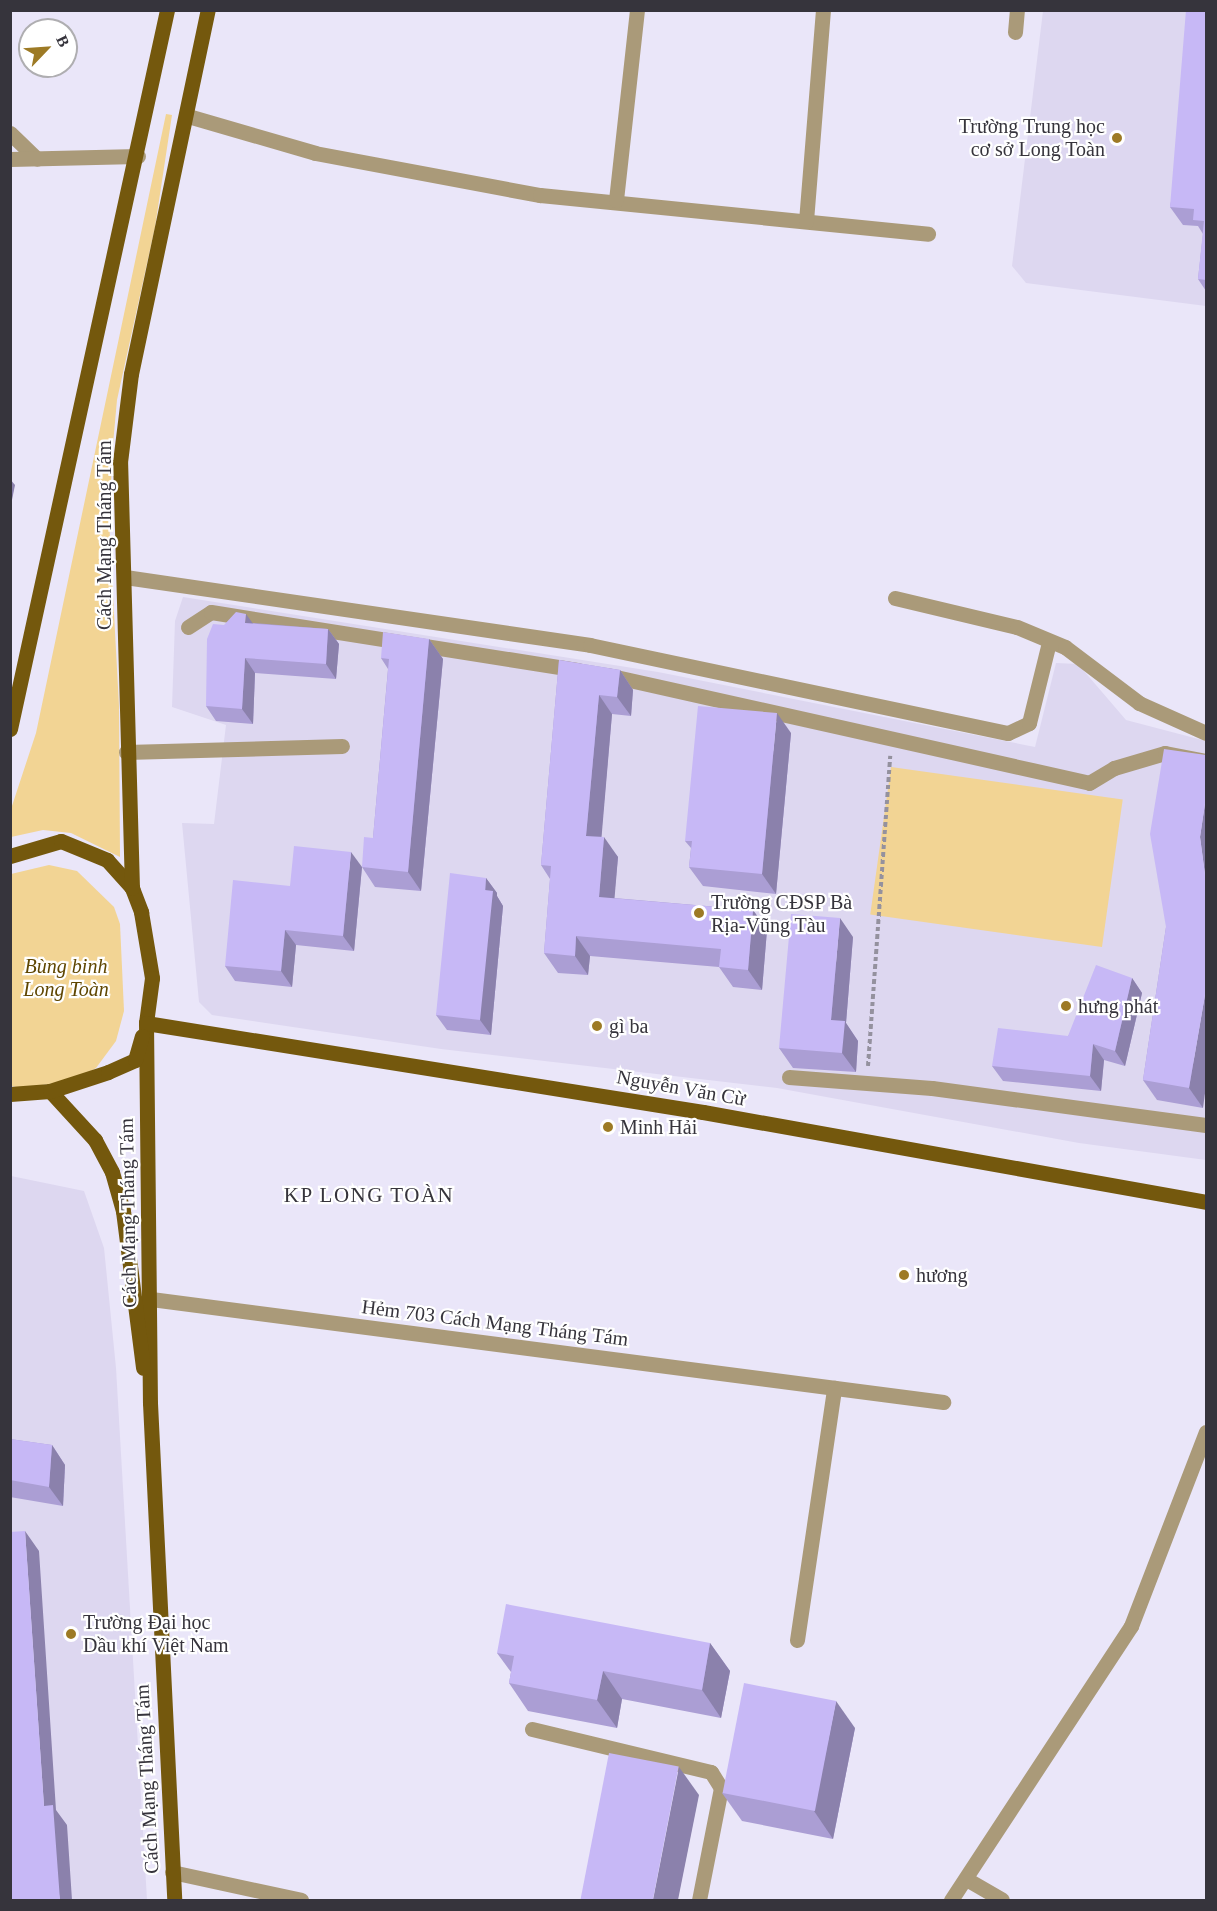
<!DOCTYPE html>
<meta charset="utf-8">
<style>
body{margin:0}
#map{position:relative;width:1217px;height:1911px;overflow:hidden;background:#eae6f9;font-family:Georgia,serif}
div>[style]{position:absolute}
[style*='--x']{left:calc(var(--x)*1px);top:calc(var(--y)*1px);width:calc(var(--w)*1px);rotate:calc(var(--a)*1deg)}
.built>*{inset:0;background:#ddd7f0}
.green>*{inset:0;background:#f2d494;transform-origin:0 0}
.path>*{height:4px;margin-top:-2px;transform-origin:0;background:repeating-linear-gradient(90deg,#94919e 0 4.5px,transparent 0 7.5px)}
.minor>*{height:15px;margin:-7.5px;padding:0 7.5px;transform-origin:7.5px;border-radius:7.5px;background:#aa9a79}
.major>*{height:15px;margin:-7.5px;padding:0 7.5px;transform-origin:7.5px;border-radius:7.5px;background:#74580d}
.wall>*{inset:0;background:#ab9ed4}
.shaded-wall>*{inset:0;background:#8b81ac}
.building>*{inset:0;background:#c7b8f6;transform-origin:0 0}
.dots>*{width:16px;height:16px;translate:-50% -50%;box-sizing:border-box;border:3px solid #fff;border-radius:50%}
span{translate:-50% -50%;white-space:nowrap;text-align:center;line-height:1.15;-webkit-text-stroke:4.5px #fff;paint-order:stroke}
.poi-label{font-size:20px;color:#36343c}
.right{translate:-100% -50%;text-align:right}
.left{translate:0 -50%;text-align:left}
.street-label{font-size:20px;color:#36343c}
.park-label{font-size:20px;color:#5f4601;font-style:italic}
.neighbourhood-label{font-size:21px;color:#36343c;letter-spacing:1.5px}
.frame{position:absolute;inset:0;border:12px solid #36343c;pointer-events:none}
.north{position:absolute;left:18px;top:18px;width:60px;height:60px;box-sizing:border-box;background:#fff;border:2px solid #afaeb1;border-radius:50%;rotate:65deg;font-size:16px;font-weight:700;line-height:24px;text-align:center;color:#36343c}
.north::after{content:'';display:block;margin:auto;width:21px;height:27px;background:#9d7a25;clip-path:polygon(50% 0,100% 100%,50% 72%,0 100%)}
</style>
<div id="map">
<div class="built">
<div style="clip-path:polygon(1043px 11px,1206px 11px,1206px 306px,1026px 283px,1012px 266px)"></div>
<div style="clip-path:polygon(183px 597px,658px 672px,1035px 747px,1056px 663px,1078px 664px,1126px 720px,1206px 741px,1206px 1160px,1079px 1143px,777px 1088px,441px 1049px,212px 1015px,199px 1002px,182px 823px,214px 824px,226px 725px,172px 707px,175px 621px)"></div>
<div style="clip-path:polygon(11px 1176px,84px 1191px,104px 1248px,116px 1368px,147px 1900px,11px 1900px)"></div>
</div>
<div class="green">
<div style="clip-path:polygon(166px 114px,172px 115px,155px 227px,117px 400px,113px 444px,109px 520px,119px 706px,120px 857px,71px 833px,43px 830px,11px 837px,10px 812px,36px 733px)"></div>
<div style="left:891px;top:767px;width:234px;height:149px;rotate:8deg"></div>
<div style="clip-path:polygon(49px 865px,77px 871px,114px 907px,120px 924px,124px 1011px,116px 1041px,96px 1068px,76px 1080px,22px 1088px,11px 1086px,11px 874px)"></div>
</div>
<div class="path">
<div style="--x:868;--y:1066;--w:311;--a:-85.9"></div>
</div>
<div class="minor">
<div style="--x:1015;--y:32;--w:22;--a:-85"></div>
<div style="--x:188;--y:116;--w:132;--a:16.2"></div>
<div style="--x:315;--y:153;--w:229;--a:10.6"></div>
<div style="--x:540;--y:195;--w:390;--a:5.7"></div>
<div style="--x:10;--y:133;--w:37;--a:44"></div>
<div style="--x:10;--y:159;--w:128;--a:-1.3"></div>
<div style="--x:616;--y:200;--w:191;--a:-83.7"></div>
<div style="--x:806;--y:221;--w:212;--a:-85.4"></div>
<div style="--x:125;--y:577;--w:470;--a:8.3"></div>
<div style="--x:590;--y:645;--w:427;--a:11.9"></div>
<div style="--x:1008;--y:733;--w:23;--a:-25"></div>
<div style="--x:1029;--y:723;--w:83;--a:-76.1"></div>
<div style="--x:895;--y:598;--w:125;--a:13.4"></div>
<div style="--x:1017;--y:627;--w:52;--a:22.6"></div>
<div style="--x:1065;--y:647;--w:93;--a:37.1"></div>
<div style="--x:1139;--y:703;--w:73;--a:24.1"></div>
<div style="--x:188;--y:627;--w:27;--a:-33"></div>
<div style="--x:211;--y:612;--w:372;--a:9"></div>
<div style="--x:607;--y:675;--w:494;--a:12.6"></div>
<div style="--x:1089;--y:783;--w:29;--a:-31"></div>
<div style="--x:1114;--y:768;--w:53;--a:-16.4"></div>
<div style="--x:1165;--y:753;--w:42;--a:11"></div>
<div style="--x:126;--y:752;--w:216;--a:-1.6"></div>
<div style="--x:789;--y:1077;--w:143;--a:4.4"></div>
<div style="--x:932;--y:1088;--w:276;--a:7.7"></div>
<div style="--x:151;--y:1299;--w:799;--a:7.41"></div>
<div style="--x:797;--y:1640;--w:255;--a:-81.6"></div>
<div style="--x:532;--y:1729;--w:184;--a:13.5"></div>
<div style="--x:711;--y:1772;--w:19;--a:58"></div>
<div style="--x:721;--y:1788;--w:114;--a:101.1"></div>
<div style="--x:172;--y:1872;--w:132;--a:12.2"></div>
<div style="--x:968;--y:1880;--w:39;--a:30"></div>
<div style="--x:951;--y:1900;--w:328;--a:-56.7"></div>
<div style="--x:1131;--y:1626;--w:208;--a:-68.9"></div>
</div>
<div class="major">
<div style="--x:10;--y:729;--w:736;--a:-77.68"></div>
<div style="--x:10;--y:856;--w:53;--a:-16.4"></div>
<div style="--x:61;--y:841;--w:50;--a:22.4"></div>
<div style="--x:107;--y:860;--w:38;--a:48"></div>
<div style="--x:132;--y:888;--w:26;--a:69"></div>
<div style="--x:141;--y:912;--w:67;--a:80.5"></div>
<div style="--x:152;--y:978;--w:45;--a:97.6"></div>
<div style="--x:146;--y:1023;--w:380;--a:89.4"></div>
<div style="--x:150;--y:1403;--w:498;--a:87.2"></div>
<div style="--x:132;--y:888;--w:426;--a:-91.6"></div>
<div style="--x:120;--y:462;--w:89;--a:-82.9"></div>
<div style="--x:131;--y:374;--w:372;--a:-78.1"></div>
<div style="--x:146;--y:1023;--w:564;--a:9.08"></div>
<div style="--x:703;--y:1112;--w:511;--a:10.14"></div>
<div style="--x:50;--y:1091;--w:67;--a:47.4"></div>
<div style="--x:95;--y:1140;--w:36;--a:62"></div>
<div style="--x:112;--y:1172;--w:41;--a:74.2"></div>
<div style="--x:123;--y:1211;--w:158;--a:82.7"></div>
<div style="--x:10;--y:1094;--w:40;--a:-4.3"></div>
<div style="--x:50;--y:1091;--w:61;--a:-18.1"></div>
<div style="--x:108;--y:1072;--w:30;--a:-24"></div>
<div style="--x:135;--y:1060;--w:25;--a:-74"></div>
</div>
<div class="wall">
<div style="clip-path:polygon(1206px 10px,1206px 291px,1198px 279px,1203px 234px,1198px 226px,1183px 225px,1170px 207px)"></div>
<div style="clip-path:polygon(253px 623px,328px 629px,339px 644px,336px 679px,255px 673px,253px 724px,216px 721px,206px 706px,224px 625px)"></div>
<div style="clip-path:polygon(429px 639px,443px 659px,421px 891px,375px 887px,362px 867px,354px 951px,296px 945px,292px 987px,235px 981px,225px 966px,290px 886px,362px 867px,373px 838px,388px 669px,381px 658px)"></div>
<div style="clip-path:polygon(559px 660px,620px 670px,633px 690px,631px 716px,612px 714px,601px 837px,618px 857px,614px 898px,753px 910px,767px 930px,762px 990px,733px 987px,719px 967px,590px 956px,588px 975px,558px 973px,544px 953px,550px 879px,541px 865px)"></div>
<div style="clip-path:polygon(791px 733px,776px 894px,703px 886px,689px 867px,691px 848px,685px 841px)"></div>
<div style="clip-path:polygon(486px 878px,497px 893px,497px 896px,503px 906px,491px 1035px,447px 1030px,436px 1015px)"></div>
<div style="clip-path:polygon(1166px 927px,1203px 1108px,1157px 1100px,1143px 1080px)"></div>
<div style="clip-path:polygon(853px 937px,846px 1023px,858px 1041px,856px 1072px,793px 1068px,779px 1048px)"></div>
<div style="clip-path:polygon(1132px 978px,1142px 993px,1125px 1066px,1104px 1060px,1101px 1091px,1003px 1081px,992px 1066px,1068px 1036px)"></div>
<div style="clip-path:polygon(10px 1439px,52px 1445px,65px 1465px,63px 1506px,10px 1497px)"></div>
<div style="clip-path:polygon(710px 1643px,730px 1671px,721px 1718px,622px 1699px,617px 1728px,528px 1711px,509px 1683px,511px 1672px,497px 1653px)"></div>
<div style="clip-path:polygon(855px 1728px,833px 1839px,742px 1821px,722px 1793px)"></div>
</div>
<div class="shaded-wall">
<div style="clip-path:polygon(10px 479px,15px 485px,10px 510px)"></div>
<div style="clip-path:polygon(246px 614px,257px 629px,245px 623px)"></div>
<div style="clip-path:polygon(328px 629px,339px 644px,336px 679px,326px 664px)"></div>
<div style="clip-path:polygon(429px 639px,443px 659px,421px 891px,408px 872px)"></div>
<div style="clip-path:polygon(245px 658px,255px 673px,253px 724px,242px 709px)"></div>
<div style="clip-path:polygon(620px 670px,633px 690px,631px 716px,617px 697px)"></div>
<div style="clip-path:polygon(599px 695px,612px 714px,600px 855px,586px 836px)"></div>
<div style="clip-path:polygon(777px 713px,791px 733px,776px 894px,762px 874px)"></div>
<div style="clip-path:polygon(1206px 797px,1206px 882px,1200px 837px)"></div>
<div style="clip-path:polygon(604px 837px,618px 857px,613px 916px,599px 897px)"></div>
<div style="clip-path:polygon(351px 852px,362px 867px,354px 951px,343px 936px)"></div>
<div style="clip-path:polygon(486px 878px,497px 893px,497px 896px,503px 906px,491px 1035px,480px 1020px)"></div>
<div style="clip-path:polygon(753px 910px,767px 930px,762px 990px,748px 970px)"></div>
<div style="clip-path:polygon(840px 918px,853px 937px,846px 1023px,858px 1041px,856px 1072px,842px 1053px,831px 1020px)"></div>
<div style="clip-path:polygon(285px 930px,296px 945px,292px 987px,281px 971px)"></div>
<div style="clip-path:polygon(576px 936px,590px 956px,588px 975px,575px 956px)"></div>
<div style="clip-path:polygon(1132px 978px,1142px 993px,1125px 1066px,1115px 1051px)"></div>
<div style="clip-path:polygon(1206px 989px,1206px 1086px,1203px 1108px,1189px 1088px)"></div>
<div style="clip-path:polygon(1093px 1044px,1104px 1060px,1101px 1091px,1090px 1076px)"></div>
<div style="clip-path:polygon(52px 1445px,65px 1465px,63px 1506px,49px 1487px)"></div>
<div style="clip-path:polygon(25px 1531px,39px 1551px,56px 1810px,67px 1825px,72px 1900px,60px 1900px,44px 1806px)"></div>
<div style="clip-path:polygon(710px 1643px,730px 1671px,721px 1718px,702px 1690px)"></div>
<div style="clip-path:polygon(603px 1671px,622px 1699px,617px 1728px,597px 1700px)"></div>
<div style="clip-path:polygon(836px 1701px,855px 1728px,833px 1839px,814px 1811px)"></div>
<div style="clip-path:polygon(679px 1767px,699px 1795px,678px 1900px,653px 1900px)"></div>
</div>
<div class="building">
<div style="clip-path:polygon(1186px 10px,1206px 10px,1206px 280px,1198px 279px,1204px 221px,1193px 220px,1194px 209px,1170px 207px)"></div>
<div style="clip-path:polygon(236px 612px,246px 614px,245px 623px,328px 629px,326px 664px,245px 658px,242px 709px,206px 706px,207px 639px,213px 624px,224px 625px)"></div>
<div style="clip-path:polygon(383px 632px,429px 639px,408px 872px,362px 867px,364px 837px,373px 838px,389px 659px,381px 658px)"></div>
<div style="clip-path:polygon(559px 660px,620px 670px,617px 697px,599px 695px,586px 836px,604px 837px,599px 897px,753px 910px,748px 970px,719px 967px,721px 949px,576px 936px,575px 956px,544px 953px,551px 866px,541px 865px)"></div>
<div style="clip-path:polygon(698px 706px,777px 713px,762px 874px,689px 867px,692px 841px,685px 841px)"></div>
<div style="clip-path:polygon(1164px 749px,1206px 755px,1206px 797px,1200px 837px,1206px 882px,1206px 989px,1189px 1088px,1143px 1080px,1166px 927px,1150px 834px)"></div>
<div style="clip-path:polygon(294px 846px,351px 852px,343px 936px,285px 930px,281px 971px,225px 966px,233px 880px,290px 886px)"></div>
<div style="clip-path:polygon(450px 873px,486px 878px,485px 890px,493px 891px,480px 1020px,436px 1015px)"></div>
<div style="clip-path:polygon(791px 914px,840px 918px,831px 1020px,845px 1021px,842px 1053px,779px 1048px)"></div>
<div style="clip-path:polygon(1096px 965px,1132px 978px,1115px 1051px,1093px 1044px,1090px 1076px,992px 1066px,998px 1028px,1068px 1036px)"></div>
<div style="clip-path:polygon(10px 1439px,52px 1445px,49px 1487px,10px 1480px)"></div>
<div style="clip-path:polygon(25px 1531px,44px 1806px,53px 1805px,60px 1900px,10px 1900px,10px 1532px)"></div>
<div style="clip-path:polygon(506px 1604px,710px 1643px,702px 1690px,603px 1671px,597px 1700px,509px 1683px,514px 1656px,497px 1653px)"></div>
<div style="left:744px;top:1683px;width:94px;height:112px;rotate:11deg"></div>
<div style="left:609px;top:1753px;width:71px;height:150px;rotate:11deg"></div>
</div>
<div class="dots">
<div style="left:1117px;top:138px;background:#9d7a25"></div>
<div style="left:699px;top:913px;background:#9d7a25"></div>
<div style="left:1066px;top:1006px;background:#9d7a25"></div>
<div style="left:597px;top:1026px;background:#9d7a25"></div>
<div style="left:608px;top:1127px;background:#9d7a25"></div>
<div style="left:904px;top:1275px;background:#9d7a25"></div>
<div style="left:71px;top:1634px;background:#9d7a25"></div>
</div>
<div class="poi-label">
<span class="right" style="left:1105px;top:138px">Trường Trung học<br>cơ sở Long Toàn</span>
<span class="left" style="left:711px;top:914px">Trường CĐSP Bà<br>Rịa-Vũng Tàu</span>
<span class="left" style="left:1078px;top:1006px">hưng phát</span>
<span class="left" style="left:609px;top:1026px">gì ba</span>
<span class="left" style="left:620px;top:1127px">Minh Hải</span>
<span class="left" style="left:916px;top:1275px">hương</span>
<span class="left" style="left:83px;top:1634px">Trường Đại học<br>Dầu khí Việt Nam</span>
</div>
<div class="street-label">
<span style="left:104px;top:535px;rotate:-90deg">Cách Mạng Tháng Tám</span>
<span style="left:681px;top:1088px;rotate:10deg">Nguyễn Văn Cừ</span>
<span style="left:128px;top:1213px;rotate:-91deg">Cách Mạng Tháng Tám</span>
<span style="left:495px;top:1323px;rotate:7deg">Hẻm 703 Cách Mạng Tháng Tám</span>
<span style="left:147px;top:1779px;rotate:-93deg">Cách Mạng Tháng Tám</span>
</div>
<div class="park-label">
<span style="left:66px;top:978px">Bùng binh<br>Long Toàn</span>
</div>
<div class="neighbourhood-label">
<span style="left:369px;top:1195px">KP LONG TOÀN</span>
</div>
<div class="frame"></div>
<div class="north">B</div>
</div>
